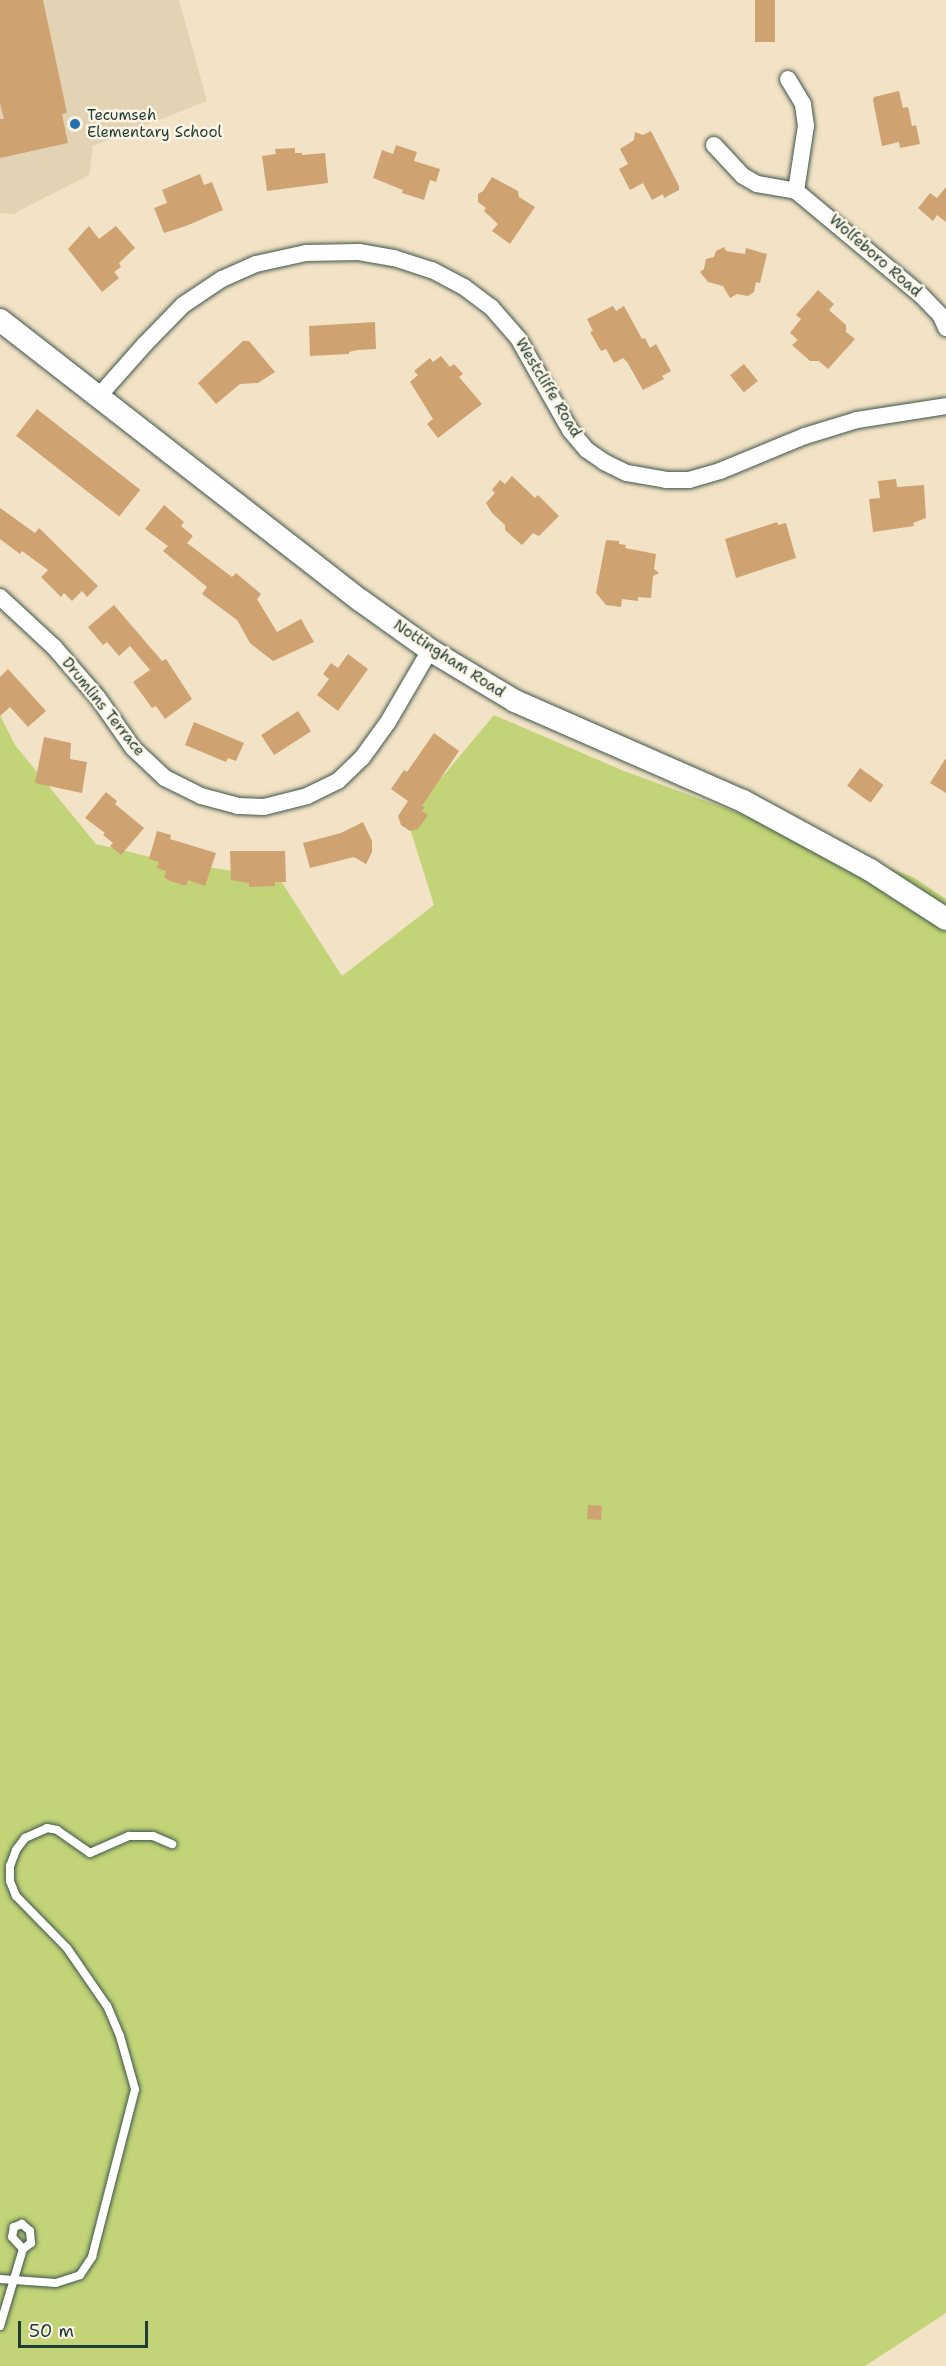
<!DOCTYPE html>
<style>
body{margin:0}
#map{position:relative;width:946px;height:2366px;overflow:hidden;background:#f3e3c6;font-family:"Shantell Sans",sans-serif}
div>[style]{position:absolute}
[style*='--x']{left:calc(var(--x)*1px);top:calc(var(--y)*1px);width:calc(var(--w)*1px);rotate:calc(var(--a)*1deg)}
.built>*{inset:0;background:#e2d3b5}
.green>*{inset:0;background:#c2d477}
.building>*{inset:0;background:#cea271;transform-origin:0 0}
.roads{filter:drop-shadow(0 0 2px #3f564a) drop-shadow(0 0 2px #3f564a)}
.lane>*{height:8px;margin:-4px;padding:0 4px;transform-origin:4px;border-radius:4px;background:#fff}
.street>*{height:16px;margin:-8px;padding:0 8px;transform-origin:8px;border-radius:8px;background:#fff}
.secondary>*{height:22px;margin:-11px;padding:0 11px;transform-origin:11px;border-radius:11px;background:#fff}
.dots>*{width:16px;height:16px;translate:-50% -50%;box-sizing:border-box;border:3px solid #fcf5e5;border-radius:50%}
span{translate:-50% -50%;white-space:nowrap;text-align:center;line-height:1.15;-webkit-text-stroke:5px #fcf5e5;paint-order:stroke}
.poi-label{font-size:15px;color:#1f3d34}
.left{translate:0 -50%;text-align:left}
.street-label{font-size:15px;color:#1f3d34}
.scale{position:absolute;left:18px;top:2321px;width:130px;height:27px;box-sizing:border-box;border:3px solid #1f3d34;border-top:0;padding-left:8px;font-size:18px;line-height:21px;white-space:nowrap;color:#1f3d34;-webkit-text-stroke:4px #fcf5e5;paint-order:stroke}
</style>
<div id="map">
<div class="built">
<div style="clip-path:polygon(0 0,179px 0,207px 101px,93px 146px,89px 175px,13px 214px,0 213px)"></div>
</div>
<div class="green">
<div style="clip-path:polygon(0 715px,15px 745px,96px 844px,168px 861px,279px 878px,342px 976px,434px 905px,407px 819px,494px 715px,624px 771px,913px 877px,946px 899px,946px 2313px,865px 2366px,0 2366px)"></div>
</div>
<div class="building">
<div style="clip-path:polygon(0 0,43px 0,67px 113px,62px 114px,68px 143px,0 158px,0 119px,4px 119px,0 103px)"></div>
<div style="left:755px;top:0;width:20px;height:42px"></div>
<div style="clip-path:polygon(899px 91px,903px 108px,908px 107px,912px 126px,916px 125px,920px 144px,900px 148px,899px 142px,882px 146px,873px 100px,874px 97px)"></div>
<div style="clip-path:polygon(651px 131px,679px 186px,679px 190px,664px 198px,663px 194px,652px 200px,643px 183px,630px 190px,619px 169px,628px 164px,620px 149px,634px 140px,635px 132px,643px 135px)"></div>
<div style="clip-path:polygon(396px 145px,417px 152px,414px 161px,440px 169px,436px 182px,430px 180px,424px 200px,402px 193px,403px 190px,373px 178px,382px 150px,393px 154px)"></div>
<div style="clip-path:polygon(295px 148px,295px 153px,302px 153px,302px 155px,325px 153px,328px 183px,267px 191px,262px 156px,276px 154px,275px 149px)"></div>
<div style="clip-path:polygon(200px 174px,204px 185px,212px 182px,223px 210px,186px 226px,164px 233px,154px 208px,167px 203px,162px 190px)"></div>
<div style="clip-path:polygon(492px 177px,518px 191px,519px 197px,535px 207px,510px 244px,492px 231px,498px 224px,484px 211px,486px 208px,478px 202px,478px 194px,483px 191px)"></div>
<div style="clip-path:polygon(946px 187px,946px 222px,937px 215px,933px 221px,918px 208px,930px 193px,937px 198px)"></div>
<div style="clip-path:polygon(89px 226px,99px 239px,116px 226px,135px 248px,119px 263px,121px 267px,114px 272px,119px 278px,102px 292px,68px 249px)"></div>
<div style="clip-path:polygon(724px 247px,726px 251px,745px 254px,746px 248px,767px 254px,760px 283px,756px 282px,754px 292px,748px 296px,737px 294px,730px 298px,723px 286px,708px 282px,700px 272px,704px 269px,706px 259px,714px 257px,716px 251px)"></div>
<div style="clip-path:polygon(818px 290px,834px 304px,829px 310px,846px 325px,846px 332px,855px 339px,828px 369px,819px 361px,810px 361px,792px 345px,798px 340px,790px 333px,801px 319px,796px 315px)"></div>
<div style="clip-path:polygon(613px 306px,616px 311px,624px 306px,642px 339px,645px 338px,650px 348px,656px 344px,671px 371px,662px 376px,664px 379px,643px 390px,627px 362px,623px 358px,614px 363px,606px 349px,601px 351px,590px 332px,593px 331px,587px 319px)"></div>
<div style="clip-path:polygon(375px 322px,376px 349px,358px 350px,349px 352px,349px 354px,310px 356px,309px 326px)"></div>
<div style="clip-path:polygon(243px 341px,249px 341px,275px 372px,258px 383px,240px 384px,216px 404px,198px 383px)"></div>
<div style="clip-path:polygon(441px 356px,450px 367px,454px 364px,463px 374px,459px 377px,482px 404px,438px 438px,427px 424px,433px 419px,410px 382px,418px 375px,414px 371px,430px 358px,433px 362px)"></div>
<div style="left:744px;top:364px;width:22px;height:18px;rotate:51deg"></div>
<div style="left:37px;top:409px;width:131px;height:34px;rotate:38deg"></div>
<div style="clip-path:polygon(512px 476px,535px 498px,538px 495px,559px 516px,539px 536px,533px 533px,522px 545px,505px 530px,505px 525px,492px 513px,486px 503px,495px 493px,492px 490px,500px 480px,505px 484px)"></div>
<div style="clip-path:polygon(896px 479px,897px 487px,924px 485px,926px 518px,913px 523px,914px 526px,873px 532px,869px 499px,880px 498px,878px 481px)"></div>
<div style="clip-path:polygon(164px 505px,184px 522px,181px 526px,193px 536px,187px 543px,232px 577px,236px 573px,261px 594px,257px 599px,277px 632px,301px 619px,314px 642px,273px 661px,250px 643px,237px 620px,202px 594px,207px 587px,163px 551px,168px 546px,145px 529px)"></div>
<div style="clip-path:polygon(0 508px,35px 533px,39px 528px,98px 586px,87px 597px,82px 591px,72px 601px,64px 593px,61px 597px,41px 577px,48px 570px,22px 551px,20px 554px,0 539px)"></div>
<div style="clip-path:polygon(777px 522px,778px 525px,786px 523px,796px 558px,736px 578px,725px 539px)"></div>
<div style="clip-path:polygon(606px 540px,619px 541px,619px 544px,626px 545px,625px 548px,656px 554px,654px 569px,659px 573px,653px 576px,651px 598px,638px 597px,638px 601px,622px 599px,621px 607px,606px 605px,596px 593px)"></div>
<div style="clip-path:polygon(114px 605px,162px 661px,166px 659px,192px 699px,165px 719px,156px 706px,152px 708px,133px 682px,150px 670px,130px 646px,119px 656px,107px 642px,103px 645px,88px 627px)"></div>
<div style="clip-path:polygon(348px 654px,368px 669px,338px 711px,317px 695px,329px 679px,323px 674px,331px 663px,338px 668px)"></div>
<div style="clip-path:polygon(8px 669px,46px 711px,28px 727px,10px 707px,0 716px,0 677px)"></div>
<div style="left:298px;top:711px;width:24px;height:44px;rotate:57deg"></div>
<div style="clip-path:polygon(194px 722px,244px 743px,236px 761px,228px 758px,226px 762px,185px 745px)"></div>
<div style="clip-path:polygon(434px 733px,459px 751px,422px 806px,425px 807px,422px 811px,428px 815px,418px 829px,410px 831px,401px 825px,398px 816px,408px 801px,391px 789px,404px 770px,407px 772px)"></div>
<div style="clip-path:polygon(44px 737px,71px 743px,70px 759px,87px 762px,82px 793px,35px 783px)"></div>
<div style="clip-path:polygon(946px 758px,946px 793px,930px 783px)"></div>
<div style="left:860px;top:768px;width:29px;height:22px;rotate:36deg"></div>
<div style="clip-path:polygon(106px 792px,117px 801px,115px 804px,144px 828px,121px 855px,110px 846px,113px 843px,103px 835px,105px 833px,85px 818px)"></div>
<div style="clip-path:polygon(363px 822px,372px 841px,372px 852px,366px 864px,354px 857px,310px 868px,303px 843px,341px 833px)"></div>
<div style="clip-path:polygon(157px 831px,171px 835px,170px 839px,216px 853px,205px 886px,188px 880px,186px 886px,170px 881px,164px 877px,166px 871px,157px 868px,159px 862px,149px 859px)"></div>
<div style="clip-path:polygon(230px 851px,285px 851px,286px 882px,275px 882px,275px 886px,249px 887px,249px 883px,231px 880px)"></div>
<div style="left:588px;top:1505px;width:14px;height:14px;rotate:4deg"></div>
</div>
<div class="roads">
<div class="lane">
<div style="--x:0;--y:2279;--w:56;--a:4.1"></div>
<div style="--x:56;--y:2283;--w:25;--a:-18"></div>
<div style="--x:80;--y:2275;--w:22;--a:-56"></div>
<div style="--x:92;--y:2257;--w:173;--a:-75.6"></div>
<div style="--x:135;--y:2089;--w:55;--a:-105.8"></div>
<div style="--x:120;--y:2036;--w:33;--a:-113"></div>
<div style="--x:107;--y:2006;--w:70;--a:-124.6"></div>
<div style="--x:67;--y:1948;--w:73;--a:-134.4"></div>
<div style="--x:16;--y:1896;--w:16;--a:-112"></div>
<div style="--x:10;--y:1881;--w:15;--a:-90"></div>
<div style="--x:10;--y:1866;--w:17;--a:-69"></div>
<div style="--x:16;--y:1850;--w:15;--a:-53"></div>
<div style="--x:25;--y:1838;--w:24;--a:-24"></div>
<div style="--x:47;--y:1828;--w:10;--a:11"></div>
<div style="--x:57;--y:1830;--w:40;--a:34.9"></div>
<div style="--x:90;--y:1853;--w:43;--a:-23.6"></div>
<div style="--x:129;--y:1836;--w:24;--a:0"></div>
<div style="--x:153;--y:1836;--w:21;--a:23"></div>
<div style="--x:0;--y:2326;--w:80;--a:-73.4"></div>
<div style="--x:23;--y:2249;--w:10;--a:-37"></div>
<div style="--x:31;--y:2243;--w:12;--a:-95"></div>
<div style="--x:30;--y:2231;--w:11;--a:-139"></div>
<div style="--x:22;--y:2224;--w:9;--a:159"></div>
<div style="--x:14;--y:2227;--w:10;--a:101"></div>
<div style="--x:12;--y:2237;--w:16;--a:47"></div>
</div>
<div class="street">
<div style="--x:714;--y:145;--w:42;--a:46.9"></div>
<div style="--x:743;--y:176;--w:16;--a:30"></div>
<div style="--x:757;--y:184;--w:40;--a:10"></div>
<div style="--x:796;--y:191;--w:66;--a:-81.3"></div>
<div style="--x:806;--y:126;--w:22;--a:-98"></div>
<div style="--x:803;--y:104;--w:29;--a:-121"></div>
<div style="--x:796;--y:191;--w:163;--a:39.8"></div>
<div style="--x:921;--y:295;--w:29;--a:46"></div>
<div style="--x:941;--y:316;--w:13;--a:67"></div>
<div style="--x:98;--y:397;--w:71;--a:-48.4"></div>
<div style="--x:145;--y:344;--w:54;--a:-45.7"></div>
<div style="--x:183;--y:305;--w:47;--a:-33.7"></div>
<div style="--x:222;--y:279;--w:37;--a:-24"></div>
<div style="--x:256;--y:264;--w:51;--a:-12.4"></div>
<div style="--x:306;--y:253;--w:53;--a:-1.1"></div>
<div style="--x:359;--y:252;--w:36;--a:10"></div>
<div style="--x:394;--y:258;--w:40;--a:18"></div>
<div style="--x:432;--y:270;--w:36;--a:28"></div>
<div style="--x:464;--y:287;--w:34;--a:37"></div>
<div style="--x:491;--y:307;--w:41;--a:48.9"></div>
<div style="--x:518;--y:338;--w:106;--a:60.5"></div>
<div style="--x:570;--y:430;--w:26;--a:50"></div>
<div style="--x:587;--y:450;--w:21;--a:35"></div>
<div style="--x:604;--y:462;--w:25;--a:26"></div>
<div style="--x:627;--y:473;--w:40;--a:10"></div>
<div style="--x:666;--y:480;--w:23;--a:0"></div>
<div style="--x:689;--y:480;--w:32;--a:-16"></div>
<div style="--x:720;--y:471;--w:92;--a:-22.4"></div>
<div style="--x:805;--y:436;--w:54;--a:-17.1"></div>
<div style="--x:857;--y:420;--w:90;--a:-8.9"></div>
<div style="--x:0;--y:597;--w:74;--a:42.8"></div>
<div style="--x:54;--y:647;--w:67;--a:49.2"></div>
<div style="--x:98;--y:698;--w:61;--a:55"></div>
<div style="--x:133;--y:748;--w:44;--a:43.2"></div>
<div style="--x:165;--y:778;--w:40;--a:26.6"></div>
<div style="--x:201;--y:796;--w:38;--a:15"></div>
<div style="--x:238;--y:806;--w:26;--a:2"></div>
<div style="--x:264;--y:807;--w:44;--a:-14.3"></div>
<div style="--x:307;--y:796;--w:34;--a:-26"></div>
<div style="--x:338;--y:781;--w:33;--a:-44"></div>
<div style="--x:362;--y:758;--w:44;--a:-54.2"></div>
<div style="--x:388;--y:722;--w:83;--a:-59.7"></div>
</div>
<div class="secondary">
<div style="--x:0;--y:320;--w:456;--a:37.9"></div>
<div style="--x:360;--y:600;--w:86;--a:35.5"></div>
<div style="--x:430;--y:650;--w:99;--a:31"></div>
<div style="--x:515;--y:701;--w:249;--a:23.7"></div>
<div style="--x:743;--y:801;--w:145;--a:28.5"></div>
<div style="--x:870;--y:870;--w:90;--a:32.8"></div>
</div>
</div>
<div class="dots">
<div style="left:75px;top:124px;background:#1f6fb2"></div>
</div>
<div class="poi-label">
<span class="left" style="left:87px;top:124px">Tecumseh<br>Elementary School</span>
</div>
<div class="street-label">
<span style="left:875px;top:256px;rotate:41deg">Wolfeboro Road</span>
<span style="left:548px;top:388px;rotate:59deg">Westcliffe Road</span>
<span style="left:449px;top:659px;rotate:33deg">Nottingham Road</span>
<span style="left:103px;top:707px;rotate:51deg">Drumlins Terrace</span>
</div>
<div class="scale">50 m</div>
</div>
